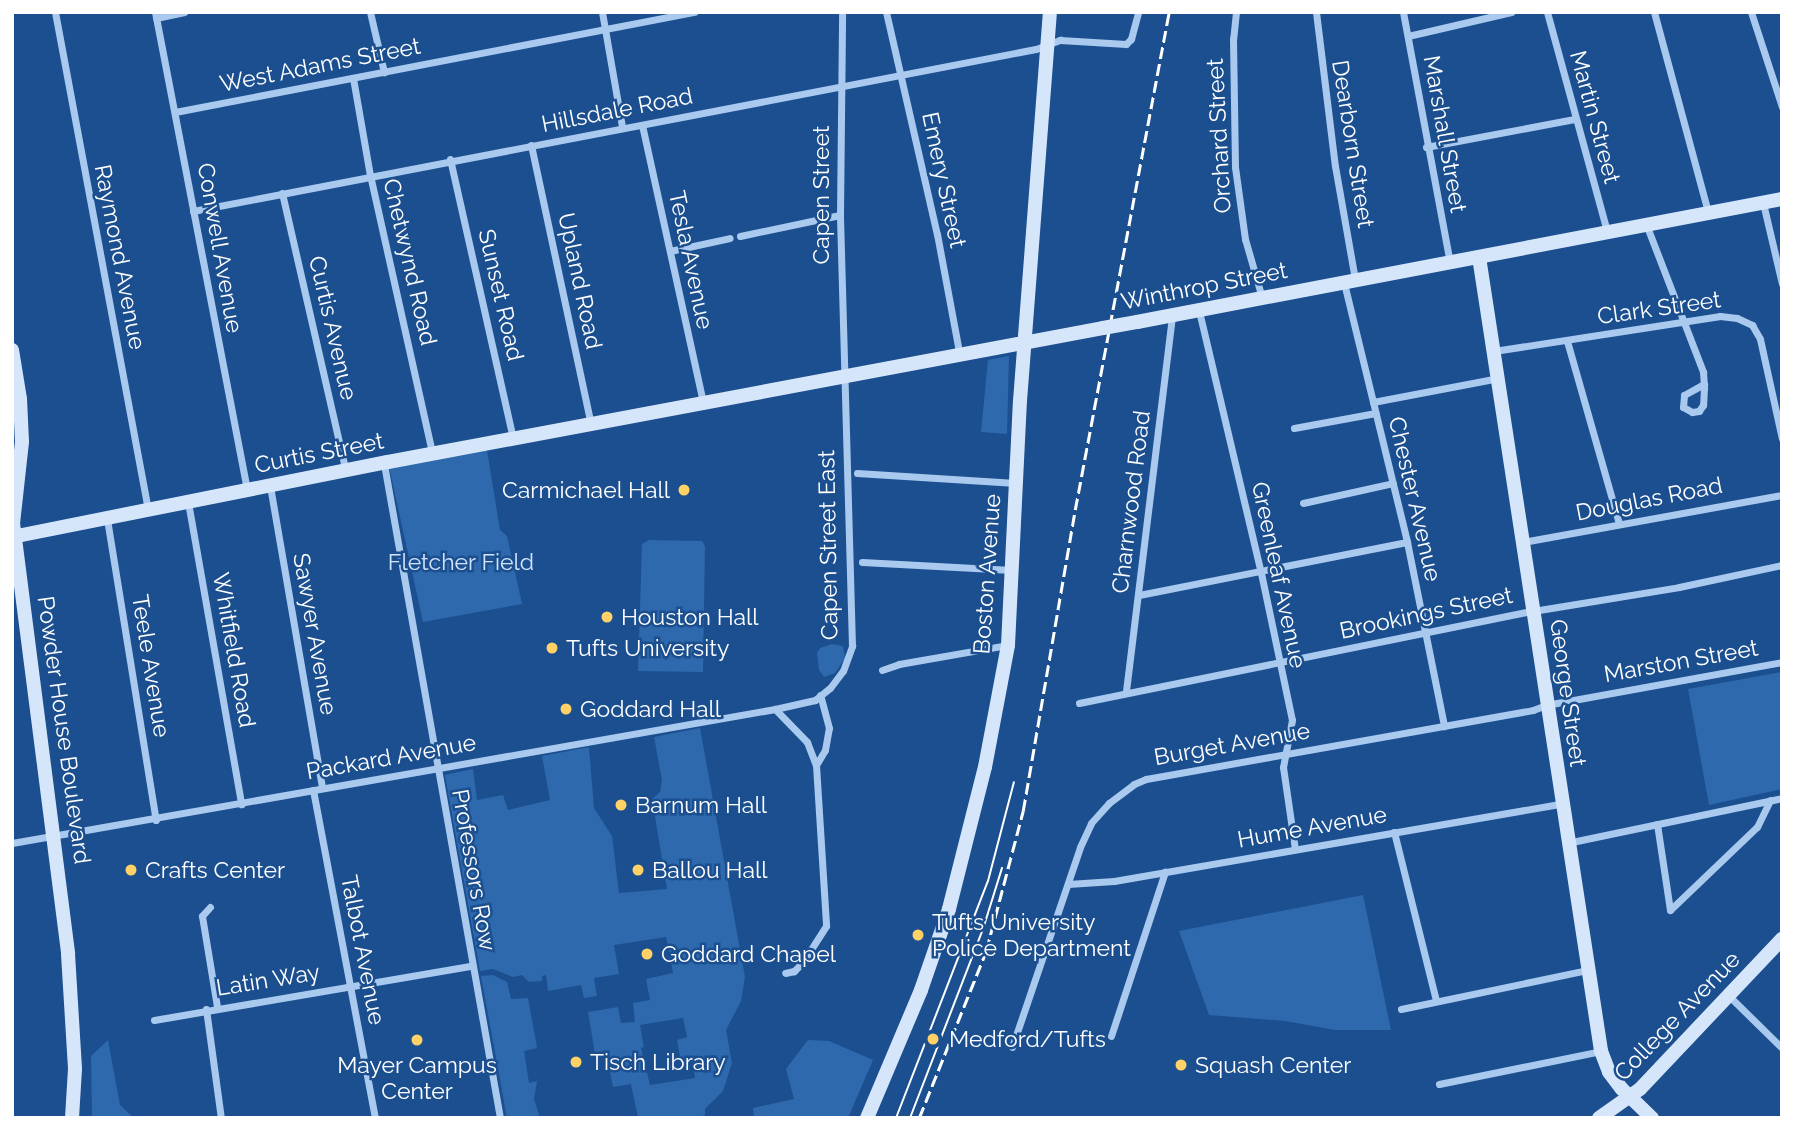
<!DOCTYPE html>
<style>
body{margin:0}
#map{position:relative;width:1794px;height:1130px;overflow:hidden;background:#1b4f8f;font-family:Raleway,sans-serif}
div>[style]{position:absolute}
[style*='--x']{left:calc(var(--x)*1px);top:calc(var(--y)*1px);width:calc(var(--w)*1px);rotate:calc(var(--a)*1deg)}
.green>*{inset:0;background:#2e69ad}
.street>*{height:7px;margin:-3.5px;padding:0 3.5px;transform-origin:3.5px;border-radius:3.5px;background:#a9c9ee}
.secondary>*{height:14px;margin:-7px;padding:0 7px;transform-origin:7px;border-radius:7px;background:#d6e6fa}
.tram>*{height:2px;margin:-1px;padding:0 1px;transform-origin:1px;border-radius:1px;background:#fff}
.rail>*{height:2.5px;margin-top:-1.25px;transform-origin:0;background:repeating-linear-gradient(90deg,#fff 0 12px,transparent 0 17px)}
.secondary-bridge>*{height:14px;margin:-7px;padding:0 7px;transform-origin:7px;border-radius:7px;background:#d6e6fa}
.dots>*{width:19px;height:19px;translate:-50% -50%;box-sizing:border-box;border:4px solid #1b4f8f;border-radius:50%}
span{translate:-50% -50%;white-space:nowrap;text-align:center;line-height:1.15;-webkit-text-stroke:5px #1b4f8f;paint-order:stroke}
.street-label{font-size:23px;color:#fff}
.poi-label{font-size:23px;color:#fff}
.right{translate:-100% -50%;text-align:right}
.left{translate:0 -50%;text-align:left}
.park-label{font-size:23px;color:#cfe3fa}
.frame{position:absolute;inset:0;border:14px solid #fff;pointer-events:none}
</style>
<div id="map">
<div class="green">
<div style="clip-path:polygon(1009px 356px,1007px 434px,981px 432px,988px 360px)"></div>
<div style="clip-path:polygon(486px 444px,500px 530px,507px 536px,522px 604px,423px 622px,388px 462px)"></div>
<div style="clip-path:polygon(649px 540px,702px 541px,705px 546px,703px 672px,638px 671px,642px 544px)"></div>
<div style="clip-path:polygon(832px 644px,843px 646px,845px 658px,835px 673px,824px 677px,819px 670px,817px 653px,820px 648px)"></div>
<div style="clip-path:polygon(1782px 672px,1782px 789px,1709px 805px,1688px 689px)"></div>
<div style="clip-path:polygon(evenodd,700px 728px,745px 977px,741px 1001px,726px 1030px,732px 1063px,723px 1091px,705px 1109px,705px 1115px,697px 1118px,638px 1118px,631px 1084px,613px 1087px,606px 1052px,595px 1054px,588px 1012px,618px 1007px,621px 1023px,635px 1022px,633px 1003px,650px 1000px,646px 979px,673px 973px,666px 937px,614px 945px,619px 974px,594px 978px,597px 996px,584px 998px,581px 985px,548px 991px,546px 975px,542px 976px,542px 981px,529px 982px,522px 975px,513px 977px,493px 969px,480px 971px,445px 775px,473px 769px,477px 800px,503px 795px,508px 810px,550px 800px,542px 756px,589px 747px,594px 808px,612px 836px,619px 893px,667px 889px,652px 799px,660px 792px,662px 780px,654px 737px,700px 728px,683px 1018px,687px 1037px,677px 1040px,681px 1061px,692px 1059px,695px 1078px,650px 1085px,641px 1048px,644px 1047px,640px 1025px,683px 1018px)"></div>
<div style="clip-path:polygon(1363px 895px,1391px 1030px,1335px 1030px,1285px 1021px,1209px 1015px,1179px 931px)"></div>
<div style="clip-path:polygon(493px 975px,507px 982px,511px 999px,528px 998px,537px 1048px,524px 1051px,529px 1083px,537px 1081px,534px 1099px,540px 1118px,507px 1118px,481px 976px)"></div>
<div style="clip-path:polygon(108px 1040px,120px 1105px,134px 1118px,92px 1118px,91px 1056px)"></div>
<div style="clip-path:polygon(808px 1040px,829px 1041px,873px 1060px,848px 1118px,754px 1118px,753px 1108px,794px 1099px,786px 1069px)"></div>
</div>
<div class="street">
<div style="--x:55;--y:12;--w:507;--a:79.42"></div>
<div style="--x:155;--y:12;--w:487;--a:79.1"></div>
<div style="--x:370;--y:12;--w:62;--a:76.9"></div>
<div style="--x:602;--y:12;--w:117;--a:80.1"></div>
<div style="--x:886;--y:12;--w:228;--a:77.1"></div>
<div style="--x:937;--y:234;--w:125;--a:79.4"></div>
<div style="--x:1236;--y:12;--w:27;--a:96"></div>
<div style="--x:1233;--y:39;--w:128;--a:89.1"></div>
<div style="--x:1235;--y:167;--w:73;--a:82.1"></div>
<div style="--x:1245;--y:239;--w:61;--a:73.9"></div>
<div style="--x:1316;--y:12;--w:155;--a:83"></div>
<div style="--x:1335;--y:166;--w:116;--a:80"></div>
<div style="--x:1403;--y:12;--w:254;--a:79.4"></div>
<div style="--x:1547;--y:12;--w:227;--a:74.7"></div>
<div style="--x:1654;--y:12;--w:207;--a:74.9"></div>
<div style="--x:1751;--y:12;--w:100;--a:71.9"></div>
<div style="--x:156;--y:18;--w:29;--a:-12"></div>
<div style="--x:1408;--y:36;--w:106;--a:-13.1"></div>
<div style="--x:353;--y:78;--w:98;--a:80.1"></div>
<div style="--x:370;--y:175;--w:285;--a:77.4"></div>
<div style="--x:175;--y:112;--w:529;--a:-10.91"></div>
<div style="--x:642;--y:125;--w:285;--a:77.6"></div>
<div style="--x:531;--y:145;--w:286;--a:77.9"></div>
<div style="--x:1426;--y:147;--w:151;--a:-10.7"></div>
<div style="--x:450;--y:159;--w:287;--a:77.3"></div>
<div style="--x:282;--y:193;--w:286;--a:77.1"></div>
<div style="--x:1763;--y:203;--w:83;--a:76.8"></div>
<div style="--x:193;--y:211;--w:858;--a:-10.88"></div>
<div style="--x:1036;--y:49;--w:26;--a:-21"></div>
<div style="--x:1060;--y:40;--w:66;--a:3.5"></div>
<div style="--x:1126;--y:44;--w:7;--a:-45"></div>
<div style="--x:1131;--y:39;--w:28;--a:-75"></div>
<div style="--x:1646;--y:224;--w:159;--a:68.9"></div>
<div style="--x:1703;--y:372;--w:16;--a:86"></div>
<div style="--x:1704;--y:388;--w:17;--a:93"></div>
<div style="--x:1703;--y:405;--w:7;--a:124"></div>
<div style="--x:1699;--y:411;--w:7;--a:172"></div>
<div style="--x:1692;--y:412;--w:10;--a:-151"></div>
<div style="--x:1683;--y:407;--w:12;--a:-85"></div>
<div style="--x:1684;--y:395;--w:23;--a:-29"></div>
<div style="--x:740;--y:236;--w:102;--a:-11.9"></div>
<div style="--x:670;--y:251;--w:61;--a:-12.2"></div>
<div style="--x:1344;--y:283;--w:267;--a:76.3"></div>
<div style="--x:1407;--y:542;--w:188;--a:78.6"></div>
<div style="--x:1199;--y:311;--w:269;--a:76.7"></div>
<div style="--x:1261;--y:573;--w:150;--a:78.1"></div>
<div style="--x:1292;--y:720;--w:48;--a:100.8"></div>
<div style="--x:1283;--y:767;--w:83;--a:81.7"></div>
<div style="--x:1567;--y:341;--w:190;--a:74.1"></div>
<div style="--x:1494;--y:351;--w:229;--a:-8.8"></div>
<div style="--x:1720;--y:316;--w:17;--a:7"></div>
<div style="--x:1737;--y:318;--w:17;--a:25"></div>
<div style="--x:1752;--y:325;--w:16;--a:60"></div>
<div style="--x:1760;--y:339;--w:102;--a:77.6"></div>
<div style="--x:1373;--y:402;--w:128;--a:-10.8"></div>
<div style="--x:1294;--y:428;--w:83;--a:-10.4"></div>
<div style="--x:384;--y:464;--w:664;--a:79.94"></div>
<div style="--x:857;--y:473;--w:159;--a:3.6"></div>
<div style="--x:270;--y:486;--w:306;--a:80.2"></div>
<div style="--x:188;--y:502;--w:307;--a:80"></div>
<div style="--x:1303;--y:503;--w:92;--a:-12.5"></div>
<div style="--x:107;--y:519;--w:305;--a:80.8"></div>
<div style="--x:1523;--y:542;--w:263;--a:-10.3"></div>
<div style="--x:862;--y:562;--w:150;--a:3.1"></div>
<div style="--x:1139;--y:595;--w:273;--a:-11.2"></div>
<div style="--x:882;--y:670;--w:18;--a:-19"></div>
<div style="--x:899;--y:664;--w:111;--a:-9.9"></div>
<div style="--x:1126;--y:691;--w:378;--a:-83"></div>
<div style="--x:1079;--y:703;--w:463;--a:-11.5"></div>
<div style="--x:1533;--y:611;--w:148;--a:-9.3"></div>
<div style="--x:1679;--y:587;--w:105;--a:-12.1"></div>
<div style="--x:775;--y:709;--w:46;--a:45.9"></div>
<div style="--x:807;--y:742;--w:25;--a:69"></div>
<div style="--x:816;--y:765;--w:161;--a:86.4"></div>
<div style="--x:826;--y:926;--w:43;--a:122.6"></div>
<div style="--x:803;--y:962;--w:13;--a:135"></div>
<div style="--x:794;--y:971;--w:9;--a:167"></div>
<div style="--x:816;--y:765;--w:17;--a:-59"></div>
<div style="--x:825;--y:750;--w:22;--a:-80"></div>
<div style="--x:829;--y:728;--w:34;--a:-105"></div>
<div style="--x:313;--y:790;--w:334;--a:79.3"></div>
<div style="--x:1657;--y:824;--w:87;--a:81.4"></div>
<div style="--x:1670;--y:910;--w:120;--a:-43.7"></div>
<div style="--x:1757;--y:827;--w:30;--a:-64"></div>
<div style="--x:1394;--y:832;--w:174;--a:76"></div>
<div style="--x:12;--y:843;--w:775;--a:-9.96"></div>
<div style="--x:775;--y:709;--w:41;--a:-12.7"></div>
<div style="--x:815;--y:700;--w:19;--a:-39"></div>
<div style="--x:830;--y:688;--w:21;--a:-53"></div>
<div style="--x:843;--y:671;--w:27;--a:-70"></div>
<div style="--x:852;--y:646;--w:431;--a:-91.6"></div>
<div style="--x:840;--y:215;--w:203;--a:-89.4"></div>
<div style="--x:1567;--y:843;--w:220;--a:-11.8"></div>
<div style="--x:1068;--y:884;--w:46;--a:-3.7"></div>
<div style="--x:1114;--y:881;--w:455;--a:-9.8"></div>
<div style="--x:210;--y:907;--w:12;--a:132"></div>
<div style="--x:202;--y:916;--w:92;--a:80.6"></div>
<div style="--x:1729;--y:996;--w:74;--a:44.5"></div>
<div style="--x:206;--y:1009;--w:110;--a:82.2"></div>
<div style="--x:1401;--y:1009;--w:191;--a:-11.8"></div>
<div style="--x:154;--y:1020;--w:322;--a:-9.7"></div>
<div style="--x:1111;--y:1036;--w:173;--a:-71.8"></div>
<div style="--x:1012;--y:1047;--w:211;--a:-71.2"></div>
<div style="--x:1080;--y:847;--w:26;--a:-65"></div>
<div style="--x:1091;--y:823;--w:27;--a:-48"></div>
<div style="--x:1109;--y:803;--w:31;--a:-37"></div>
<div style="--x:1134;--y:784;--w:13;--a:-23"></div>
<div style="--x:1146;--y:779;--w:393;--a:-10.1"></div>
<div style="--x:1533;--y:710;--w:14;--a:-21"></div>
<div style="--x:1546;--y:705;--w:240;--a:-10.3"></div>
<div style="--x:1439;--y:1084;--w:165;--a:-11.5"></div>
</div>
<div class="secondary">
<div style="--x:1479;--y:257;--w:803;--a:81.26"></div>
<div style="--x:1601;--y:1051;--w:22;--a:69"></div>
<div style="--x:1609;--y:1072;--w:21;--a:53"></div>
<div style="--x:1622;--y:1089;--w:42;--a:44"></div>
<div style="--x:1137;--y:322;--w:657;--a:-10.8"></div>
<div style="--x:12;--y:350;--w:50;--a:80.7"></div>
<div style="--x:20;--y:399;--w:43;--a:87.3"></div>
<div style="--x:22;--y:442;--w:81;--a:96.3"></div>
<div style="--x:13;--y:523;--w:434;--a:82.7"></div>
<div style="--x:68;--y:954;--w:115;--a:86.5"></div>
<div style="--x:75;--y:1069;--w:49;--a:93.5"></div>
<div style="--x:12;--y:537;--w:383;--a:-11.3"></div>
<div style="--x:388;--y:462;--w:727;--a:-10.61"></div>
<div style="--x:867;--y:1118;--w:139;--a:-67.1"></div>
<div style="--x:921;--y:990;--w:86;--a:-70.9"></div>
<div style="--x:949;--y:909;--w:146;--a:-75.8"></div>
<div style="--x:985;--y:767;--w:124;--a:-79.3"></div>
<div style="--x:1008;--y:645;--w:244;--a:-87.2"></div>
<div style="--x:1020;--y:401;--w:390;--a:-85.6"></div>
<div style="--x:1599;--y:1118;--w:50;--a:-35.3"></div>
<div style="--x:1640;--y:1089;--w:207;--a:-46.6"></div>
</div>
<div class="tram">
<div style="--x:896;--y:1118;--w:254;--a:-68.8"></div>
<div style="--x:988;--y:881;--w:102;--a:-75.3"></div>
<div style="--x:910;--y:1118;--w:203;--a:-68.9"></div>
<div style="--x:983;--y:929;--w:64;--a:-72.7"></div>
</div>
<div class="rail">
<div style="--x:919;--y:1118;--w:180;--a:-68.1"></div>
<div style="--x:986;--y:951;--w:145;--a:-75.2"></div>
<div style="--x:1023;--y:811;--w:305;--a:-80.2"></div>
<div style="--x:1075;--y:510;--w:507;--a:-79.31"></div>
</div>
<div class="secondary-bridge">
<div style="--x:1103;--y:328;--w:35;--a:-10"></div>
</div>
<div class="dots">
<div style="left:684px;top:490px;background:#ffd166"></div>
<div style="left:607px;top:617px;background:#ffd166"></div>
<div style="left:552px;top:648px;background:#ffd166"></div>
<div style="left:566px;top:709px;background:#ffd166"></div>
<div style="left:621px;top:805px;background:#ffd166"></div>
<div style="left:131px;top:870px;background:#ffd166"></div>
<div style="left:638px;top:870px;background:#ffd166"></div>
<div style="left:918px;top:935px;background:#ffd166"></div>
<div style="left:647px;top:954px;background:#ffd166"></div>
<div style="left:933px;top:1039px;background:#ffd166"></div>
<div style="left:417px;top:1040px;background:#ffd166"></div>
<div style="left:576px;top:1062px;background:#ffd166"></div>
<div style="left:1181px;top:1065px;background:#ffd166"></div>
</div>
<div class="street-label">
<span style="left:320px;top:65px;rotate:-11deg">West Adams Street</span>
<span style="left:617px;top:110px;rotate:-11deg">Hillsdale Road</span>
<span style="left:1595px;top:117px;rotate:75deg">Martin Street</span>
<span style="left:1445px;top:134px;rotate:80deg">Marshall Street</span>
<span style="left:1219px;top:136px;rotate:-93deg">Orchard Street</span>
<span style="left:1353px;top:144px;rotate:81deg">Dearborn Street</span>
<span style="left:944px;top:180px;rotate:78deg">Emery Street</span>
<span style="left:821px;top:195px;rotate:-90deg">Capen Street</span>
<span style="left:220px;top:248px;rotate:80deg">Conwell Avenue</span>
<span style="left:120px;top:257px;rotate:79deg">Raymond Avenue</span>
<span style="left:691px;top:260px;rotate:78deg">Tesla Avenue</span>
<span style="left:410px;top:262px;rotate:77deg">Chetwynd Road</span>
<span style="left:580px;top:281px;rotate:78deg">Upland Road</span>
<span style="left:1204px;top:286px;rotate:-11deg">Winthrop Street</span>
<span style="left:501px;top:295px;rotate:77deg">Sunset Road</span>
<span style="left:1659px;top:308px;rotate:-8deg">Clark Street</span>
<span style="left:333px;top:328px;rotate:77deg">Curtis Avenue</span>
<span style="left:319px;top:453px;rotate:-11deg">Curtis Street</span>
<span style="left:1415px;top:499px;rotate:77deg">Chester Avenue</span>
<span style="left:1649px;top:499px;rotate:-11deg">Douglas Road</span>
<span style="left:1131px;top:502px;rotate:-83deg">Charnwood Road</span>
<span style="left:828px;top:545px;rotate:-91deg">Capen Street East</span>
<span style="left:987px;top:574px;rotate:-86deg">Boston Avenue</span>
<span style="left:1279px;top:575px;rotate:78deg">Greenleaf Avenue</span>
<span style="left:1426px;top:613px;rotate:-12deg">Brookings Street</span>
<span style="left:315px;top:634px;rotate:80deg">Sawyer Avenue</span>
<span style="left:234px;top:650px;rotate:80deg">Whitfield Road</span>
<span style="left:1681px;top:661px;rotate:-10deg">Marston Street</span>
<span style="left:151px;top:666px;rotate:81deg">Teele Avenue</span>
<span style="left:1568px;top:693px;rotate:82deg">George Street</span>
<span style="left:64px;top:730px;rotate:82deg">Powder House Boulevard</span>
<span style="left:1232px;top:744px;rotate:-10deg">Burget Avenue</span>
<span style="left:391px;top:757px;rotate:-10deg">Packard Avenue</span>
<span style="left:1312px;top:827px;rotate:-10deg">Hume Avenue</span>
<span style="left:474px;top:870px;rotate:80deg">Professors Row</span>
<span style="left:363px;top:950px;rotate:79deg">Talbot Avenue</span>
<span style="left:268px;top:980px;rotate:-9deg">Latin Way</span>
<span style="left:1677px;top:1016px;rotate:-46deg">College Avenue</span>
</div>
<div class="poi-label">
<span class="right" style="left:670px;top:490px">Carmichael Hall</span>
<span class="left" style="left:621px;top:617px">Houston Hall</span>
<span class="left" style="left:566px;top:648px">Tufts University</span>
<span class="left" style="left:580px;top:709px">Goddard Hall</span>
<span class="left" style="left:635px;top:805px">Barnum Hall</span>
<span class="left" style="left:145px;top:870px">Crafts Center</span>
<span class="left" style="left:652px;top:870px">Ballou Hall</span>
<span class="left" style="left:932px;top:935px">Tufts University<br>Police Department</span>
<span class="left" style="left:661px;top:954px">Goddard Chapel</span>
<span class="left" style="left:949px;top:1039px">Medford/Tufts</span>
<span class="left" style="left:590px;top:1062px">Tisch Library</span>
<span style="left:417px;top:1078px">Mayer Campus<br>Center</span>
<span class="left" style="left:1195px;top:1065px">Squash Center</span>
</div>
<div class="park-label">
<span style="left:461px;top:562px">Fletcher Field</span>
</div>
<div class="frame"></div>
</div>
